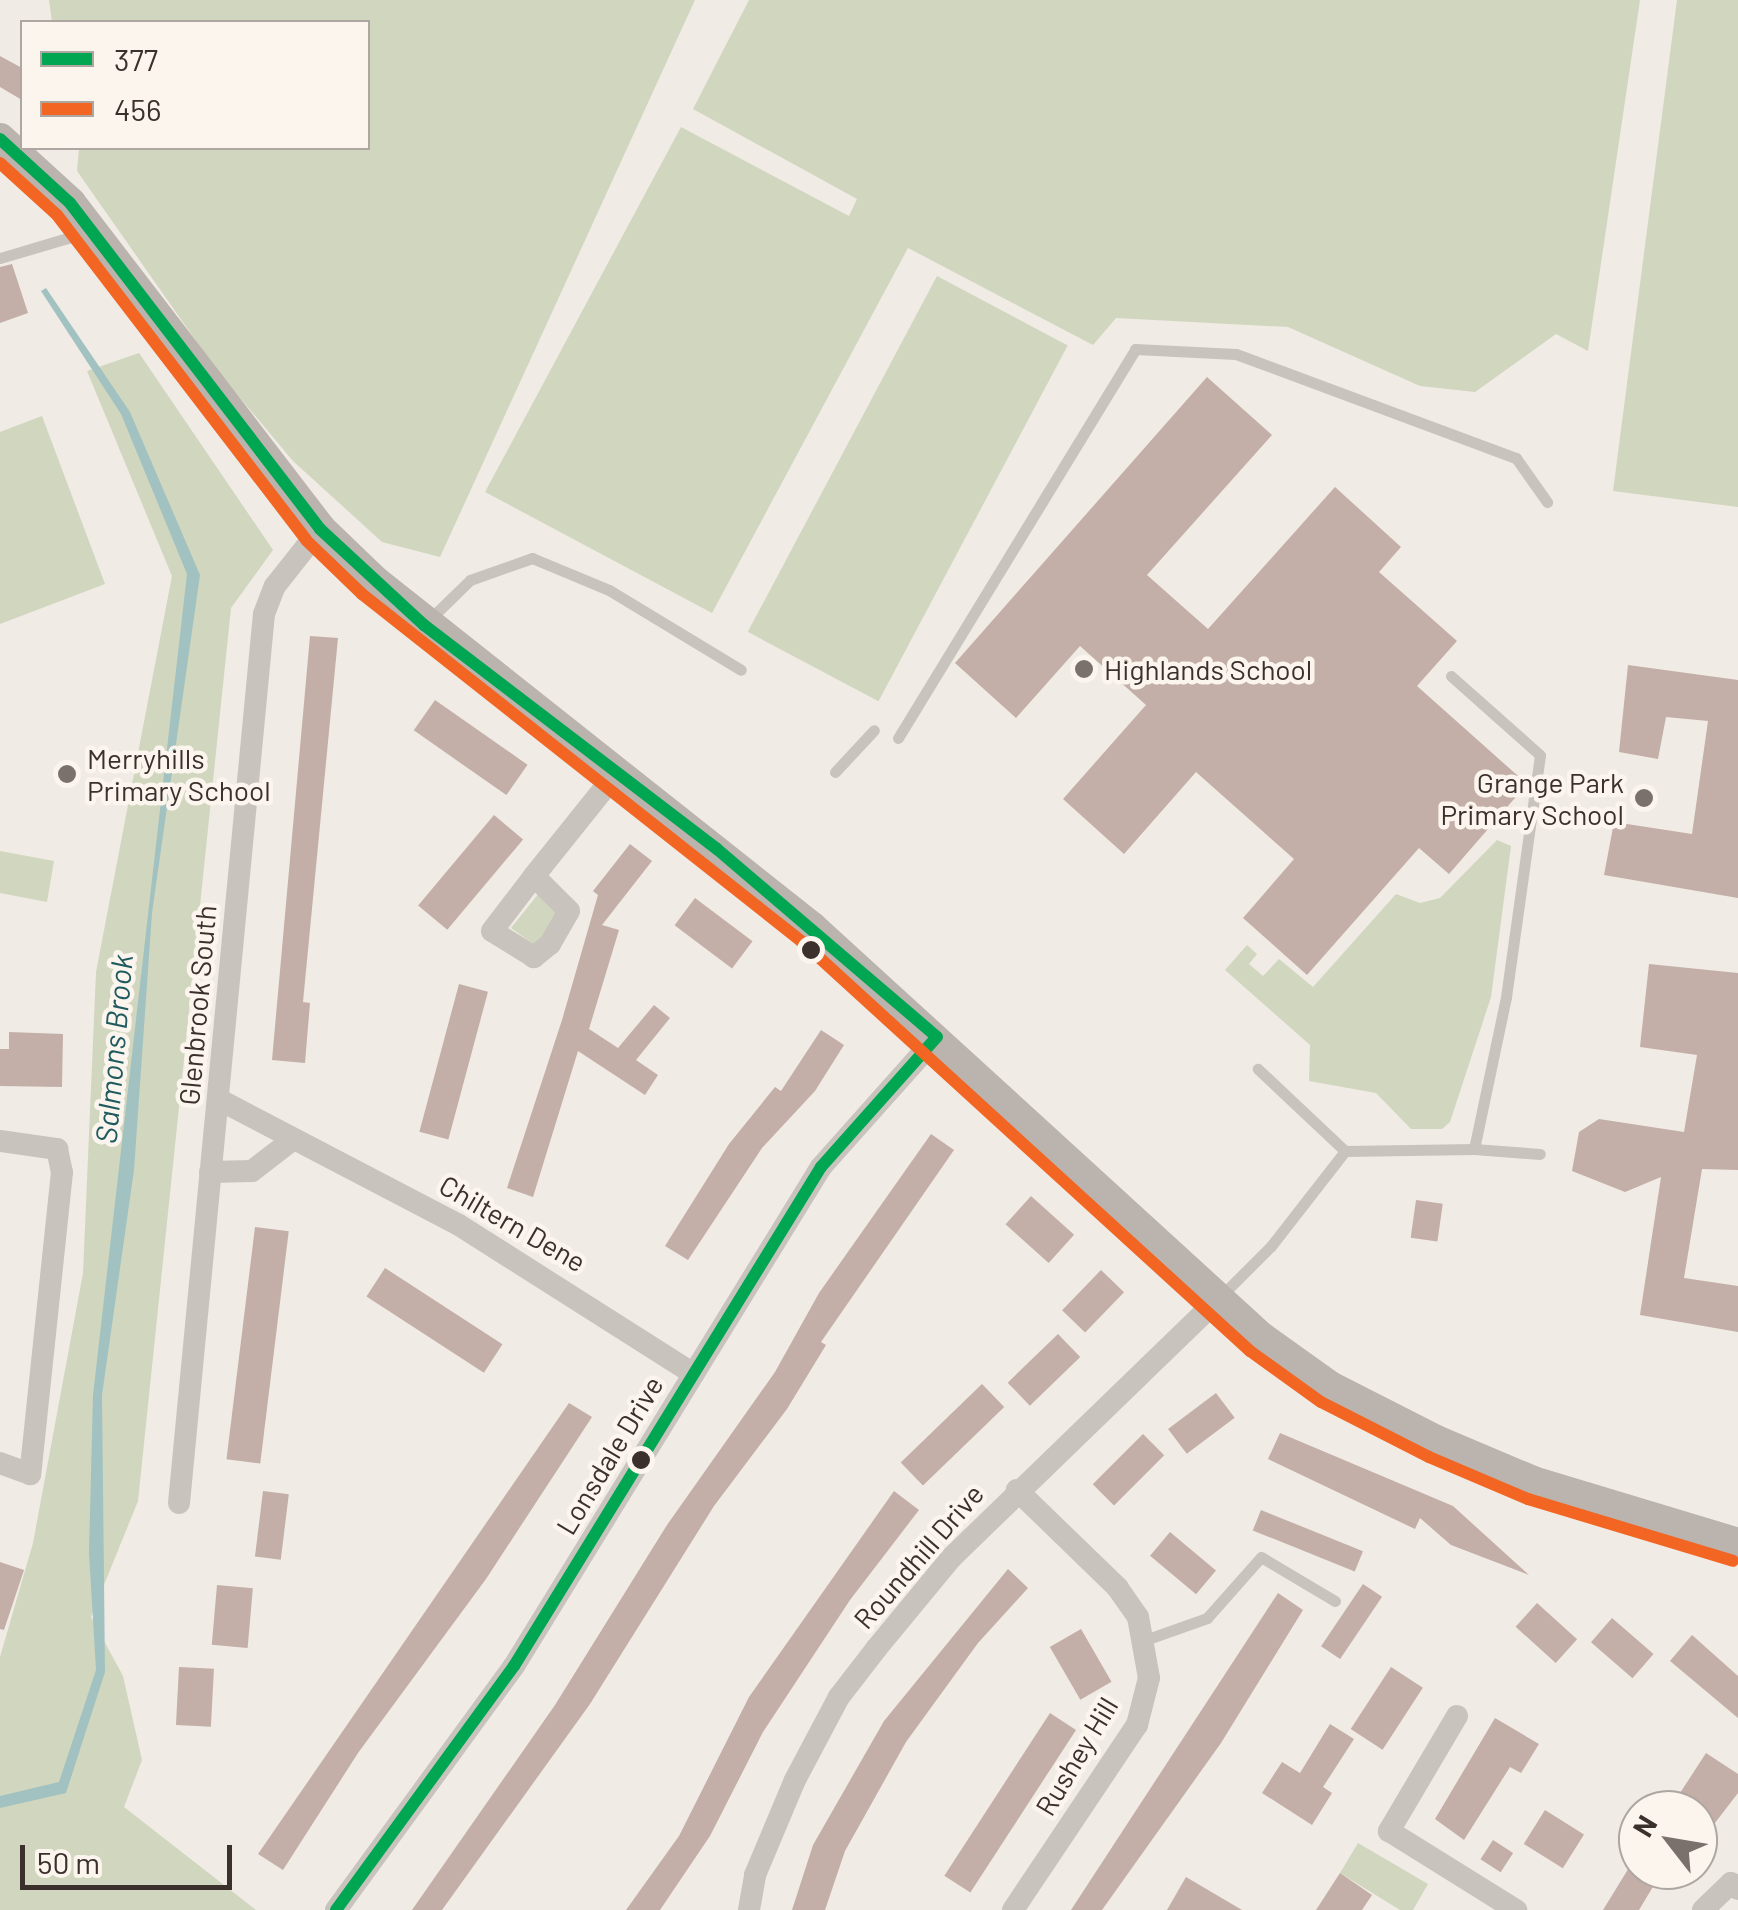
<!DOCTYPE html>
<style>
body{margin:0}
#map{position:relative;width:1738px;height:1910px;overflow:hidden;background:#f0ebe5;font-family:Barlow,sans-serif}
div>[style]{position:absolute}
[style*='--x']{left:calc(var(--x)*1px);top:calc(var(--y)*1px);width:calc(var(--w)*1px);rotate:calc(var(--a)*1deg)}
.green>*{inset:0;background:#d1d6bf;transform-origin:0 0}
.water>*{inset:0;background:#a1c2c1}
.building>*{inset:0;background:#c3afa7;transform-origin:0 0}
.lane>*{height:11px;margin:-5.5px;padding:0 5.5px;transform-origin:5.5px;border-radius:5.5px;background:#c9c3be}
.street>*{height:22px;margin:-11px;padding:0 11px;transform-origin:11px;border-radius:11px;background:#c9c3be}
.secondary>*{height:32px;margin:-16px;padding:0 16px;transform-origin:16px;border-radius:16px;background:#bab3ae}
.bus-1>*{height:12px;margin:-6px;padding:0 6px;transform-origin:6px;border-radius:6px;background:#00a651}
.bus-2>*{height:12px;margin:-6px;padding:0 6px;transform-origin:6px;border-radius:6px;background:#f26522}
.dots>*{width:28px;height:28px;translate:-50% -50%;box-sizing:border-box;border:5px solid #fbf5ee;border-radius:50%}
span{translate:-50% -50%;white-space:nowrap;text-align:center;line-height:1.15;-webkit-text-stroke:9px #fbf5ee;paint-order:stroke}
.poi-label{font-size:28px;color:#3b302b}
.left{translate:0 -50%;text-align:left}
.right{translate:-100% -50%;text-align:right}
.street-label{font-size:28px;color:#3b302b}
.water-label{font-size:30px;color:#1f5a5e;font-style:italic}
.legend{position:absolute;left:20px;top:20px;width:350px;height:130px;box-sizing:border-box;background:#fbf5ee;border:2px solid #aea6a0;margin:0;padding:12px 18px;list-style:none;font-size:30px;color:#3b302b}
.legend li{display:flex;align-items:center;gap:20px;height:50px}
.legend b{width:50px;border:2px solid #aea6a0}
.north{position:absolute;left:1618px;top:1790px;width:100px;height:100px;box-sizing:border-box;background:#fbf5ee;border:2px solid #aea6a0;border-radius:50%;rotate:301deg;font-size:28px;font-weight:700;line-height:40px;text-align:center;color:#3b302b}
.north::after{content:'';display:block;margin:auto;width:35px;height:45px;background:#7a716c;clip-path:polygon(50% 0,100% 100%,50% 72%,0 100%)}
.scale{position:absolute;left:20px;top:1845px;width:212px;height:45px;box-sizing:border-box;border:5px solid #3b302b;border-top:0;padding-left:12px;font-size:30px;line-height:35px;white-space:nowrap;color:#3b302b;-webkit-text-stroke:8px #fbf5ee;paint-order:stroke}
</style>
<div id="map">
<div class="green">
<div style="clip-path:polygon(49px 0,695px 0,440px 557px,382px 542px,293px 461px,215px 368px,77px 171px,79px 148px,368px 148px,368px 22px,52px 22px)"></div>
<div style="clip-path:polygon(749px 0,1640px 0,1588px 351px,1556px 334px,1475px 392px,1420px 386px,1288px 327px,1116px 318px,1093px 345px,908px 248px,712px 613px,485px 492px,681px 127px,849px 216px,857px 199px,693px 109px)"></div>
<div style="clip-path:polygon(1677px 0,1738px 0,1738px 507px,1613px 491px)"></div>
<div style="left:937px;top:276px;width:148px;height:403px;rotate:28deg"></div>
<div style="clip-path:polygon(139px 353px,273px 550px,231px 608px,138px 1501px,91px 1617px,123px 1676px,142px 1760px,124px 1807px,256px 1910px,0 1910px,0 1657px,33px 1543px,83px 1273px,96px 972px,172px 576px,87px 371px)"></div>
<div style="clip-path:polygon(42px 416px,105px 584px,0 624px,0 432px)"></div>
<div style="clip-path:polygon(1497px 840px,1511px 846px,1491px 997px,1450px 1122px,1442px 1129px,1411px 1129px,1376px 1093px,1309px 1081px,1310px 1045px,1225px 970px,1247px 945px,1257px 954px,1249px 964px,1263px 976px,1279px 959px,1313px 987px,1396px 894px,1420px 903px,1440px 898px)"></div>
<div style="clip-path:polygon(0 851px,54px 861px,47px 902px,0 893px)"></div>
<div style="clip-path:polygon(539px 893px,559px 909px,536px 946px,511px 928px)"></div>
<div style="clip-path:polygon(1358px 1843px,1428px 1884px,1413px 1910px,1400px 1910px,1340px 1873px)"></div>
</div>
<div class="water">
<div style="clip-path:polygon(46px 288px,130px 412px,200px 575px,152px 913px,134px 1170px,102px 1395px,105px 1672px,66px 1793px,0 1808px,0 1796px,59px 1782px,96px 1670px,89px 1553px,93px 1395px,187px 574px,121px 414px,41px 291px)"></div>
</div>
<div class="building">
<div style="clip-path:polygon(0 56px,22px 68px,22px 100px,0 87px)"></div>
<div style="clip-path:polygon(12px 264px,28px 313px,0 323px,0 267px)"></div>
<div style="clip-path:polygon(1207px 377px,1272px 435px,1147px 575px,1208px 629px,1335px 487px,1401px 547px,1379px 572px,1457px 641px,1417px 686px,1527px 784px,1449px 874px,1419px 848px,1307px 975px,1243px 918px,1294px 859px,1196px 772px,1124px 854px,1063px 799px,1146px 705px,1080px 646px,1016px 718px,955px 663px)"></div>
<div style="clip-path:polygon(310px 636px,338px 638px,303px 1002px,310px 1003px,305px 1063px,272px 1060px)"></div>
<div style="clip-path:polygon(1628px 665px,1738px 680px,1738px 898px,1604px 875px,1614px 822px,1692px 834px,1708px 721px,1666px 717px,1658px 759px,1619px 752px)"></div>
<div style="left:435px;top:700px;width:113px;height:37px;rotate:35deg"></div>
<div style="left:494px;top:815px;width:38px;height:118px;rotate:40deg"></div>
<div style="clip-path:polygon(630px 844px,652px 861px,602px 925px,619px 930px,589px 1029px,618px 1048px,654px 1005px,670px 1018px,636px 1060px,658px 1075px,645px 1095px,578px 1051px,533px 1197px,507px 1188px,562px 1020px,598px 895px,593px 891px)"></div>
<div style="left:695px;top:898px;width:72px;height:34px;rotate:37deg"></div>
<div style="clip-path:polygon(1649px 964px,1738px 973px,1738px 1170px,1702px 1169px,1684px 1278px,1738px 1286px,1738px 1332px,1640px 1315px,1661px 1177px,1625px 1192px,1572px 1171px,1579px 1132px,1599px 1119px,1684px 1132px,1697px 1055px,1640px 1047px)"></div>
<div style="left:459px;top:984px;width:30px;height:153px;rotate:15deg"></div>
<div style="clip-path:polygon(821px 1030px,844px 1045px,815px 1091px,762px 1148px,688px 1260px,665px 1246px,729px 1144px,775px 1087px,781px 1091px)"></div>
<div style="clip-path:polygon(9px 1032px,63px 1034px,62px 1087px,0 1086px,0 1049px,9px 1049px)"></div>
<div style="clip-path:polygon(931px 1134px,954px 1150px,821px 1342px,826px 1345px,787px 1409px,714px 1506px,590px 1704px,442px 1910px,412px 1910px,555px 1705px,667px 1525px,775px 1372px,819px 1293px)"></div>
<div style="left:1031px;top:1196px;width:58px;height:38px;rotate:42deg"></div>
<div style="left:1416px;top:1200px;width:27px;height:38px;rotate:8deg"></div>
<div style="left:255px;top:1227px;width:34px;height:234px;rotate:7deg"></div>
<div style="left:385px;top:1268px;width:140px;height:34px;rotate:33deg"></div>
<div style="left:1101px;top:1270px;width:32px;height:56px;rotate:44deg"></div>
<div style="left:1058px;top:1334px;width:32px;height:70px;rotate:46deg"></div>
<div style="left:982px;top:1384px;width:32px;height:113px;rotate:46deg"></div>
<div style="left:1216px;top:1393px;width:31px;height:60px;rotate:53deg"></div>
<div style="clip-path:polygon(569px 1403px,592px 1417px,486px 1579px,358px 1753px,283px 1870px,258px 1854px)"></div>
<div style="clip-path:polygon(1280px 1433px,1453px 1506px,1529px 1575px,1451px 1545px,1420px 1518px,1415px 1529px,1268px 1459px)"></div>
<div style="left:1143px;top:1434px;width:30px;height:71px;rotate:45deg"></div>
<div style="left:263px;top:1491px;width:26px;height:66px;rotate:7deg"></div>
<div style="clip-path:polygon(894px 1491px,919px 1510px,850px 1600px,763px 1732px,710px 1836px,660px 1910px,626px 1910px,679px 1836px,749px 1697px)"></div>
<div style="left:1261px;top:1510px;width:110px;height:22px;rotate:22deg"></div>
<div style="left:1170px;top:1532px;width:60px;height:31px;rotate:40deg"></div>
<div style="clip-path:polygon(0 1562px,24px 1570px,4px 1630px,0 1629px)"></div>
<div style="clip-path:polygon(1008px 1569px,1028px 1588px,978px 1643px,906px 1742px,845px 1851px,825px 1910px,792px 1910px,813px 1845px,884px 1721px)"></div>
<div style="left:1363px;top:1584px;width:23px;height:75px;rotate:34deg"></div>
<div style="left:217px;top:1585px;width:36px;height:60px;rotate:5deg"></div>
<div style="clip-path:polygon(1278px 1593px,1303px 1610px,1221px 1743px,1102px 1910px,1071px 1910px)"></div>
<div style="left:1537px;top:1603px;width:54px;height:32px;rotate:42deg"></div>
<div style="left:1612px;top:1618px;width:55px;height:32px;rotate:41deg"></div>
<div style="left:1081px;top:1629px;width:61px;height:36px;rotate:60deg"></div>
<div style="clip-path:polygon(1692px 1635px,1738px 1676px,1738px 1718px,1670px 1661px)"></div>
<div style="left:179px;top:1667px;width:35px;height:58px;rotate:3deg"></div>
<div style="left:1391px;top:1667px;width:38px;height:74px;rotate:33deg"></div>
<div style="left:1050px;top:1713px;width:31px;height:194px;rotate:33deg"></div>
<div style="clip-path:polygon(1495px 1718px,1539px 1744px,1521px 1773px,1510px 1767px,1464px 1840px,1435px 1819px)"></div>
<div style="clip-path:polygon(1330px 1724px,1354px 1739px,1323px 1787px,1332px 1793px,1312px 1825px,1262px 1793px,1282px 1762px,1300px 1773px)"></div>
<div style="clip-path:polygon(1706px 1753px,1738px 1774px,1738px 1793px,1698px 1845px,1698px 1810px,1669px 1810px)"></div>
<div style="left:1545px;top:1810px;width:46px;height:40px;rotate:32deg"></div>
<div style="left:1493px;top:1840px;width:24px;height:23px;rotate:33deg"></div>
<div style="clip-path:polygon(1638px 1853px,1638px 1870px,1663px 1870px,1639px 1910px,1603px 1910px)"></div>
<div style="clip-path:polygon(1340px 1873px,1372px 1895px,1362px 1910px,1316px 1910px)"></div>
<div style="clip-path:polygon(1186px 1877px,1242px 1910px,1167px 1910px)"></div>
</div>
<div class="lane">
<div style="--x:0;--y:258;--w:92;--a:-16.5"></div>
<div style="--x:427;--y:622;--w:60;--a:-44.3"></div>
<div style="--x:470;--y:580;--w:66;--a:-19.5"></div>
<div style="--x:532;--y:558;--w:83;--a:22.6"></div>
<div style="--x:609;--y:590;--w:154;--a:31.2"></div>
<div style="--x:898;--y:738;--w:456;--a:-58.6"></div>
<div style="--x:1135;--y:349;--w:101;--a:2.8"></div>
<div style="--x:1236;--y:354;--w:299;--a:20.4"></div>
<div style="--x:1516;--y:458;--w:54;--a:54.8"></div>
<div style="--x:835;--y:772;--w:57;--a:-47.1"></div>
<div style="--x:1474;--y:1149;--w:66;--a:4.3"></div>
<div style="--x:1345;--y:1151;--w:129;--a:-0.9"></div>
<div style="--x:1474;--y:1149;--w:155;--a:-78.1"></div>
<div style="--x:1506;--y:997;--w:244;--a:-82"></div>
<div style="--x:1540;--y:755;--w:119;--a:-138.4"></div>
<div style="--x:1220;--y:1297;--w:72;--a:-45"></div>
<div style="--x:1271;--y:1246;--w:120;--a:-52.1"></div>
<div style="--x:1345;--y:1151;--w:120;--a:-136.7"></div>
<div style="--x:1145;--y:1640;--w:66;--a:-19.5"></div>
<div style="--x:1207;--y:1618;--w:81;--a:-48.5"></div>
<div style="--x:1261;--y:1557;--w:86;--a:30.7"></div>
</div>
<div class="street">
<div style="--x:534;--y:876;--w:49;--a:45"></div>
<div style="--x:569;--y:911;--w:38;--a:120"></div>
<div style="--x:550;--y:944;--w:21;--a:141"></div>
<div style="--x:534;--y:957;--w:49;--a:-148.2"></div>
<div style="--x:492;--y:931;--w:69;--a:-52.6"></div>
<div style="--x:534;--y:876;--w:136;--a:-51.3"></div>
<div style="--x:218;--y:1099;--w:272;--a:27.6"></div>
<div style="--x:459;--y:1225;--w:278;--a:32.4"></div>
<div style="--x:0;--y:1141;--w:58;--a:8"></div>
<div style="--x:57;--y:1149;--w:24;--a:78"></div>
<div style="--x:62;--y:1172;--w:304;--a:96"></div>
<div style="--x:30;--y:1474;--w:32;--a:-160"></div>
<div style="--x:210;--y:1172;--w:42;--a:-1.4"></div>
<div style="--x:252;--y:1171;--w:49;--a:-37.6"></div>
<div style="--x:179;--y:1503;--w:893;--a:-84.54"></div>
<div style="--x:264;--y:614;--w:30;--a:-69"></div>
<div style="--x:275;--y:586;--w:73;--a:-51.7"></div>
<div style="--x:1457;--y:1716;--w:134;--a:120.6"></div>
<div style="--x:1389;--y:1831;--w:150;--a:31.9"></div>
<div style="--x:336;--y:1910;--w:302;--a:-53.9"></div>
<div style="--x:514;--y:1666;--w:586;--a:-58.4"></div>
<div style="--x:821;--y:1167;--w:174;--a:-48.3"></div>
<div style="--x:749;--y:1910;--w:36;--a:-80"></div>
<div style="--x:755;--y:1875;--w:103;--a:-67.2"></div>
<div style="--x:795;--y:1780;--w:94;--a:-62.1"></div>
<div style="--x:839;--y:1697;--w:61;--a:-52.4"></div>
<div style="--x:876;--y:1649;--w:118;--a:-50.5"></div>
<div style="--x:951;--y:1558;--w:371;--a:-44.1"></div>
<div style="--x:1013;--y:1910;--w:223;--a:-56.2"></div>
<div style="--x:1137;--y:1725;--w:49;--a:-75.7"></div>
<div style="--x:1149;--y:1678;--w:62;--a:-100.2"></div>
<div style="--x:1138;--y:1617;--w:35;--a:-125"></div>
<div style="--x:1118;--y:1588;--w:141;--a:-135.9"></div>
<div style="--x:1703;--y:1910;--w:39;--a:-44"></div>
<div style="--x:1731;--y:1883;--w:9;--a:41"></div>
</div>
<div class="secondary">
<div style="--x:0;--y:139;--w:95;--a:42.4"></div>
<div style="--x:70;--y:203;--w:411;--a:52.5"></div>
<div style="--x:320;--y:529;--w:75;--a:43.9"></div>
<div style="--x:374;--y:581;--w:559;--a:38.39"></div>
<div style="--x:812;--y:928;--w:607;--a:42.39"></div>
<div style="--x:1260;--y:1337;--w:86;--a:35.5"></div>
<div style="--x:1330;--y:1387;--w:119;--a:27"></div>
<div style="--x:1436;--y:1441;--w:105;--a:22.9"></div>
<div style="--x:1533;--y:1482;--w:214;--a:16.8"></div>
</div>
<div class="bus-1">
<div style="--x:0;--y:139;--w:95;--a:42.4"></div>
<div style="--x:70;--y:203;--w:411;--a:52.5"></div>
<div style="--x:320;--y:529;--w:142;--a:42.7"></div>
<div style="--x:424;--y:625;--w:369;--a:37.4"></div>
<div style="--x:717;--y:849;--w:289;--a:40.5"></div>
<div style="--x:336;--y:1910;--w:302;--a:-53.9"></div>
<div style="--x:514;--y:1666;--w:586;--a:-58.4"></div>
<div style="--x:821;--y:1167;--w:174;--a:-48.3"></div>
</div>
<div class="bus-2">
<div style="--x:0;--y:163;--w:77;--a:42.4"></div>
<div style="--x:57;--y:215;--w:409;--a:52.5"></div>
<div style="--x:306;--y:540;--w:78;--a:44"></div>
<div style="--x:362;--y:594;--w:560;--a:38.32"></div>
<div style="--x:801;--y:941;--w:608;--a:42.4"></div>
<div style="--x:1250;--y:1351;--w:87;--a:35.7"></div>
<div style="--x:1321;--y:1402;--w:121;--a:27"></div>
<div style="--x:1429;--y:1457;--w:108;--a:23"></div>
<div style="--x:1528;--y:1499;--w:214;--a:16.8"></div>
</div>
<div class="dots">
<div style="left:1084px;top:669px;background:#7a716c"></div>
<div style="left:67px;top:774px;background:#7a716c"></div>
<div style="left:1644px;top:798px;background:#7a716c"></div>
<div style="left:811px;top:950px;background:#3b302b"></div>
<div style="left:641px;top:1460px;background:#3b302b"></div>
</div>
<div class="poi-label">
<span class="left" style="left:1104px;top:669px">Highlands School</span>
<span class="left" style="left:87px;top:774px">Merryhills<br>Primary School</span>
<span class="right" style="left:1624px;top:798px">Grange Park<br>Primary School</span>
</div>
<div class="street-label">
<span style="left:197px;top:1005px;rotate:-85deg">Glenbrook South</span>
<span style="left:513px;top:1223px;rotate:30deg">Chiltern Dene</span>
<span style="left:609px;top:1455px;rotate:-59deg">Lonsdale Drive</span>
<span style="left:918px;top:1556px;rotate:-49deg">Roundhill Drive</span>
<span style="left:1076px;top:1756px;rotate:-59deg">Rushey Hill</span>
</div>
<div class="water-label">
<span style="left:113px;top:1049px;rotate:-85deg">Salmons Brook</span>
</div>
<ul class="legend">
<li><b style="height:12px;background:#00a651"></b>377</li>
<li><b style="height:12px;background:#f26522"></b>456</li>
</ul>
<div class="north">N</div>
<div class="scale">50 m</div>
</div>
